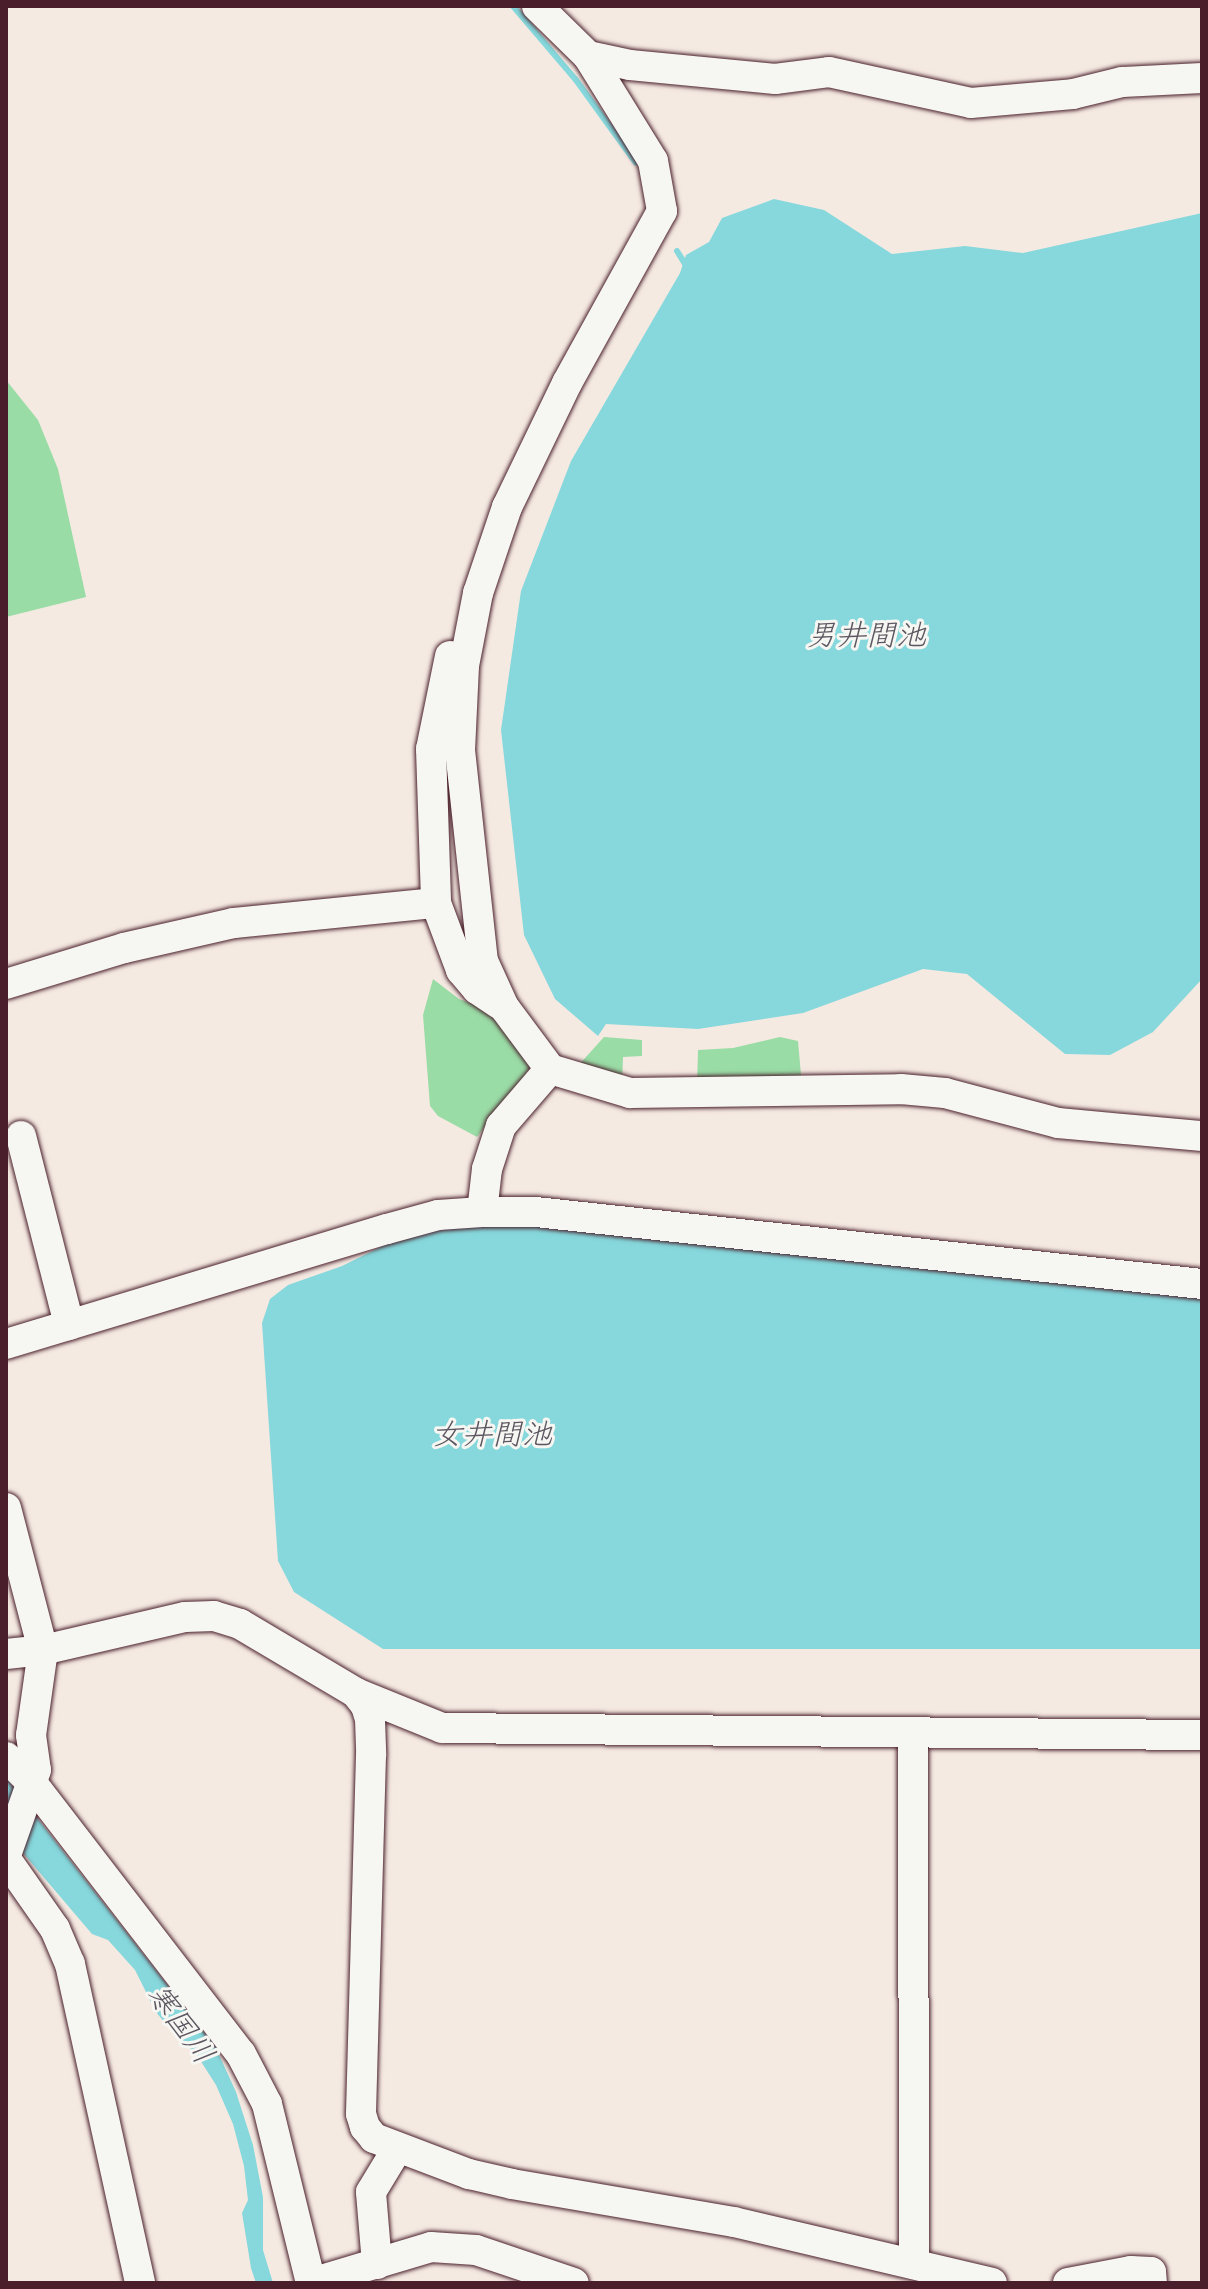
<!DOCTYPE html>
<meta charset="utf-8">
<style>
body{margin:0}
#map{position:relative;width:1208px;height:2289px;overflow:hidden;background:#f5eae2;font-family:"Shantell Sans","Klee One",sans-serif}
div>[style]{position:absolute}
[style*='--x']{left:calc(var(--x)*1px);top:calc(var(--y)*1px);width:calc(var(--w)*1px);rotate:calc(var(--a)*1deg)}
.green>*{inset:0;background:#9adca6}
.water>*{inset:0;background:#86d8dc}
.stream>*{height:6px;margin:-3px;padding:0 3px;transform-origin:3px;border-radius:3px;background:#86d8dc}
.roads{filter:drop-shadow(0 0 2px #4a1f2b) drop-shadow(0 0 2px #4a1f2b)}
.minor>*{height:30px;margin:-15px;padding:0 15px;transform-origin:15px;border-radius:15px;background:#f6f6f2}
span{translate:-50% -50%;white-space:nowrap;text-align:center;line-height:1.15;-webkit-text-stroke:6px #f6f6f2;paint-order:stroke}
.water-label{font-size:30px;color:#5c5660;font-style:italic}
.frame{position:absolute;inset:0;border:8px solid #4a1f2b;pointer-events:none}
</style>
<div id="map">
<div class="green">
<div style="clip-path:polygon(6px 380px,38px 420px,58px 469px,86px 597px,6px 617px)"></div>
<div style="clip-path:polygon(433px 979px,459px 999px,500px 1014px,531px 1057px,529px 1069px,477px 1137px,438px 1116px,430px 1106px,423px 1015px)"></div>
<div style="clip-path:polygon(604px 1037px,642px 1040px,642px 1056px,623px 1057px,622px 1085px,576px 1068px)"></div>
<div style="clip-path:polygon(780px 1037px,798px 1041px,802px 1086px,697px 1087px,698px 1050px,733px 1048px)"></div>
</div>
<div class="water">
<div style="clip-path:polygon(774px 199px,824px 210px,892px 254px,965px 246px,1023px 253px,1202px 213px,1202px 979px,1153px 1032px,1110px 1055px,1065px 1054px,967px 974px,923px 969px,803px 1013px,698px 1029px,606px 1024px,598px 1036px,555px 999px,524px 935px,501px 730px,521px 591px,571px 461px,680px 273px,686px 255px,709px 242px,722px 218px)"></div>
<div style="clip-path:polygon(493px 1218px,1202px 1289px,1202px 1649px,383px 1649px,294px 1592px,278px 1561px,262px 1323px,270px 1299px,288px 1285px,342px 1266px,425px 1225px)"></div>
<div style="clip-path:polygon(6px 1778px,215px 2046px,236px 2092px,253px 2145px,263px 2197px,263px 2250px,273px 2283px,256px 2283px,251px 2268px,242px 2213px,248px 2200px,244px 2166px,233px 2124px,216px 2085px,195px 2052px,178px 2039px,156px 2012px,135px 1970px,108px 1940px,92px 1934px,6px 1833px)"></div>
</div>
<div class="stream">
<div style="--x:513;--y:6;--w:97;--a:49.6"></div>
<div style="--x:576;--y:80;--w:102;--a:54.1"></div>
<div style="--x:677;--y:251;--w:19;--a:58"></div>
</div>
<div class="roads">
<div class="minor">
<div style="--x:537;--y:6;--w:71;--a:44.4"></div>
<div style="--x:588;--y:56;--w:123;--a:58.2"></div>
<div style="--x:653;--y:161;--w:51;--a:79.8"></div>
<div style="--x:662;--y:211;--w:196;--a:118.9"></div>
<div style="--x:567;--y:383;--w:138;--a:115.8"></div>
<div style="--x:507;--y:507;--w:91;--a:108.6"></div>
<div style="--x:478;--y:593;--w:74;--a:100.9"></div>
<div style="--x:464;--y:666;--w:84;--a:92.7"></div>
<div style="--x:460;--y:750;--w:212;--a:83.8"></div>
<div style="--x:483;--y:961;--w:51;--a:65.5"></div>
<div style="--x:504;--y:1007;--w:77;--a:53.4"></div>
<div style="--x:550;--y:1069;--w:84;--a:16.7"></div>
<div style="--x:630;--y:1093;--w:271;--a:-0.8"></div>
<div style="--x:901;--y:1089;--w:44;--a:5.2"></div>
<div style="--x:945;--y:1093;--w:117;--a:14.9"></div>
<div style="--x:1058;--y:1123;--w:145;--a:5.2"></div>
<div style="--x:588;--y:56;--w:43;--a:12.1"></div>
<div style="--x:630;--y:65;--w:146;--a:5.5"></div>
<div style="--x:775;--y:79;--w:54;--a:-7.4"></div>
<div style="--x:829;--y:72;--w:145;--a:12.3"></div>
<div style="--x:971;--y:103;--w:102;--a:-5"></div>
<div style="--x:1073;--y:94;--w:50;--a:-13.8"></div>
<div style="--x:1122;--y:82;--w:80;--a:-2.9"></div>
<div style="--x:450;--y:656;--w:95;--a:101.5"></div>
<div style="--x:431;--y:749;--w:154;--a:88.1"></div>
<div style="--x:436;--y:903;--w:72;--a:69.5"></div>
<div style="--x:461;--y:970;--w:25;--a:50"></div>
<div style="--x:477;--y:989;--w:27;--a:34"></div>
<div style="--x:6;--y:984;--w:123;--a:-17"></div>
<div style="--x:124;--y:948;--w:113;--a:-12.8"></div>
<div style="--x:234;--y:923;--w:203;--a:-5.7"></div>
<div style="--x:21;--y:1136;--w:195;--a:75.7"></div>
<div style="--x:482;--y:1212;--w:43;--a:-83.4"></div>
<div style="--x:487;--y:1169;--w:45;--a:-72"></div>
<div style="--x:501;--y:1126;--w:75;--a:-49.3"></div>
<div style="--x:6;--y:1344;--w:398;--a:-16.8"></div>
<div style="--x:387;--y:1229;--w:53;--a:-15.4"></div>
<div style="--x:438;--y:1215;--w:44;--a:-3.9"></div>
<div style="--x:482;--y:1212;--w:54;--a:0"></div>
<div style="--x:536;--y:1212;--w:670;--a:6.17"></div>
<div style="--x:6;--y:1508;--w:147;--a:75.4"></div>
<div style="--x:43;--y:1650;--w:86;--a:98"></div>
<div style="--x:31;--y:1735;--w:35;--a:82"></div>
<div style="--x:36;--y:1770;--w:90;--a:109.4"></div>
<div style="--x:6;--y:1654;--w:37;--a:-6"></div>
<div style="--x:43;--y:1650;--w:146;--a:-13.1"></div>
<div style="--x:185;--y:1617;--w:29;--a:-2"></div>
<div style="--x:214;--y:1616;--w:27;--a:17"></div>
<div style="--x:240;--y:1624;--w:135;--a:30.7"></div>
<div style="--x:356;--y:1693;--w:16;--a:52"></div>
<div style="--x:366;--y:1706;--w:14;--a:73"></div>
<div style="--x:370;--y:1719;--w:36;--a:88"></div>
<div style="--x:371;--y:1755;--w:359;--a:91.6"></div>
<div style="--x:361;--y:2114;--w:14;--a:73"></div>
<div style="--x:365;--y:2127;--w:14;--a:51"></div>
<div style="--x:374;--y:2138;--w:102;--a:20.8"></div>
<div style="--x:469;--y:2174;--w:44;--a:13.1"></div>
<div style="--x:512;--y:2184;--w:225;--a:9.7"></div>
<div style="--x:734;--y:2222;--w:265;--a:13.3"></div>
<div style="--x:356;--y:1693;--w:93;--a:22.1"></div>
<div style="--x:442;--y:1728;--w:760;--a:0.53"></div>
<div style="--x:913;--y:1732;--w:532;--a:89.89"></div>
<div style="--x:6;--y:1757;--w:37;--a:45"></div>
<div style="--x:32;--y:1783;--w:342;--a:52.4"></div>
<div style="--x:241;--y:2054;--w:56;--a:62.5"></div>
<div style="--x:267;--y:2104;--w:184;--a:76.2"></div>
<div style="--x:6;--y:1859;--w:85;--a:55"></div>
<div style="--x:55;--y:1929;--w:38;--a:67"></div>
<div style="--x:70;--y:1964;--w:327;--a:77.6"></div>
<div style="--x:377;--y:2264;--w:72;--a:-94.8"></div>
<div style="--x:371;--y:2192;--w:50;--a:-58.8"></div>
<div style="--x:311;--y:2283;--w:125;--a:-16.7"></div>
<div style="--x:431;--y:2247;--w:45;--a:3.8"></div>
<div style="--x:476;--y:2250;--w:103;--a:18.6"></div>
<div style="--x:1068;--y:2283;--w:64;--a:-10.8"></div>
<div style="--x:1131;--y:2271;--w:20;--a:3"></div>
<div style="--x:1151;--y:2272;--w:11;--a:85"></div>
</div>
</div>
<div class="water-label">
<span style="left:866px;top:635px">男井間池</span>
<span style="left:492px;top:1434px">女井間池</span>
<span style="left:181px;top:2024px;rotate:54deg">寒国川</span>
</div>
<div class="frame"></div>
</div>
